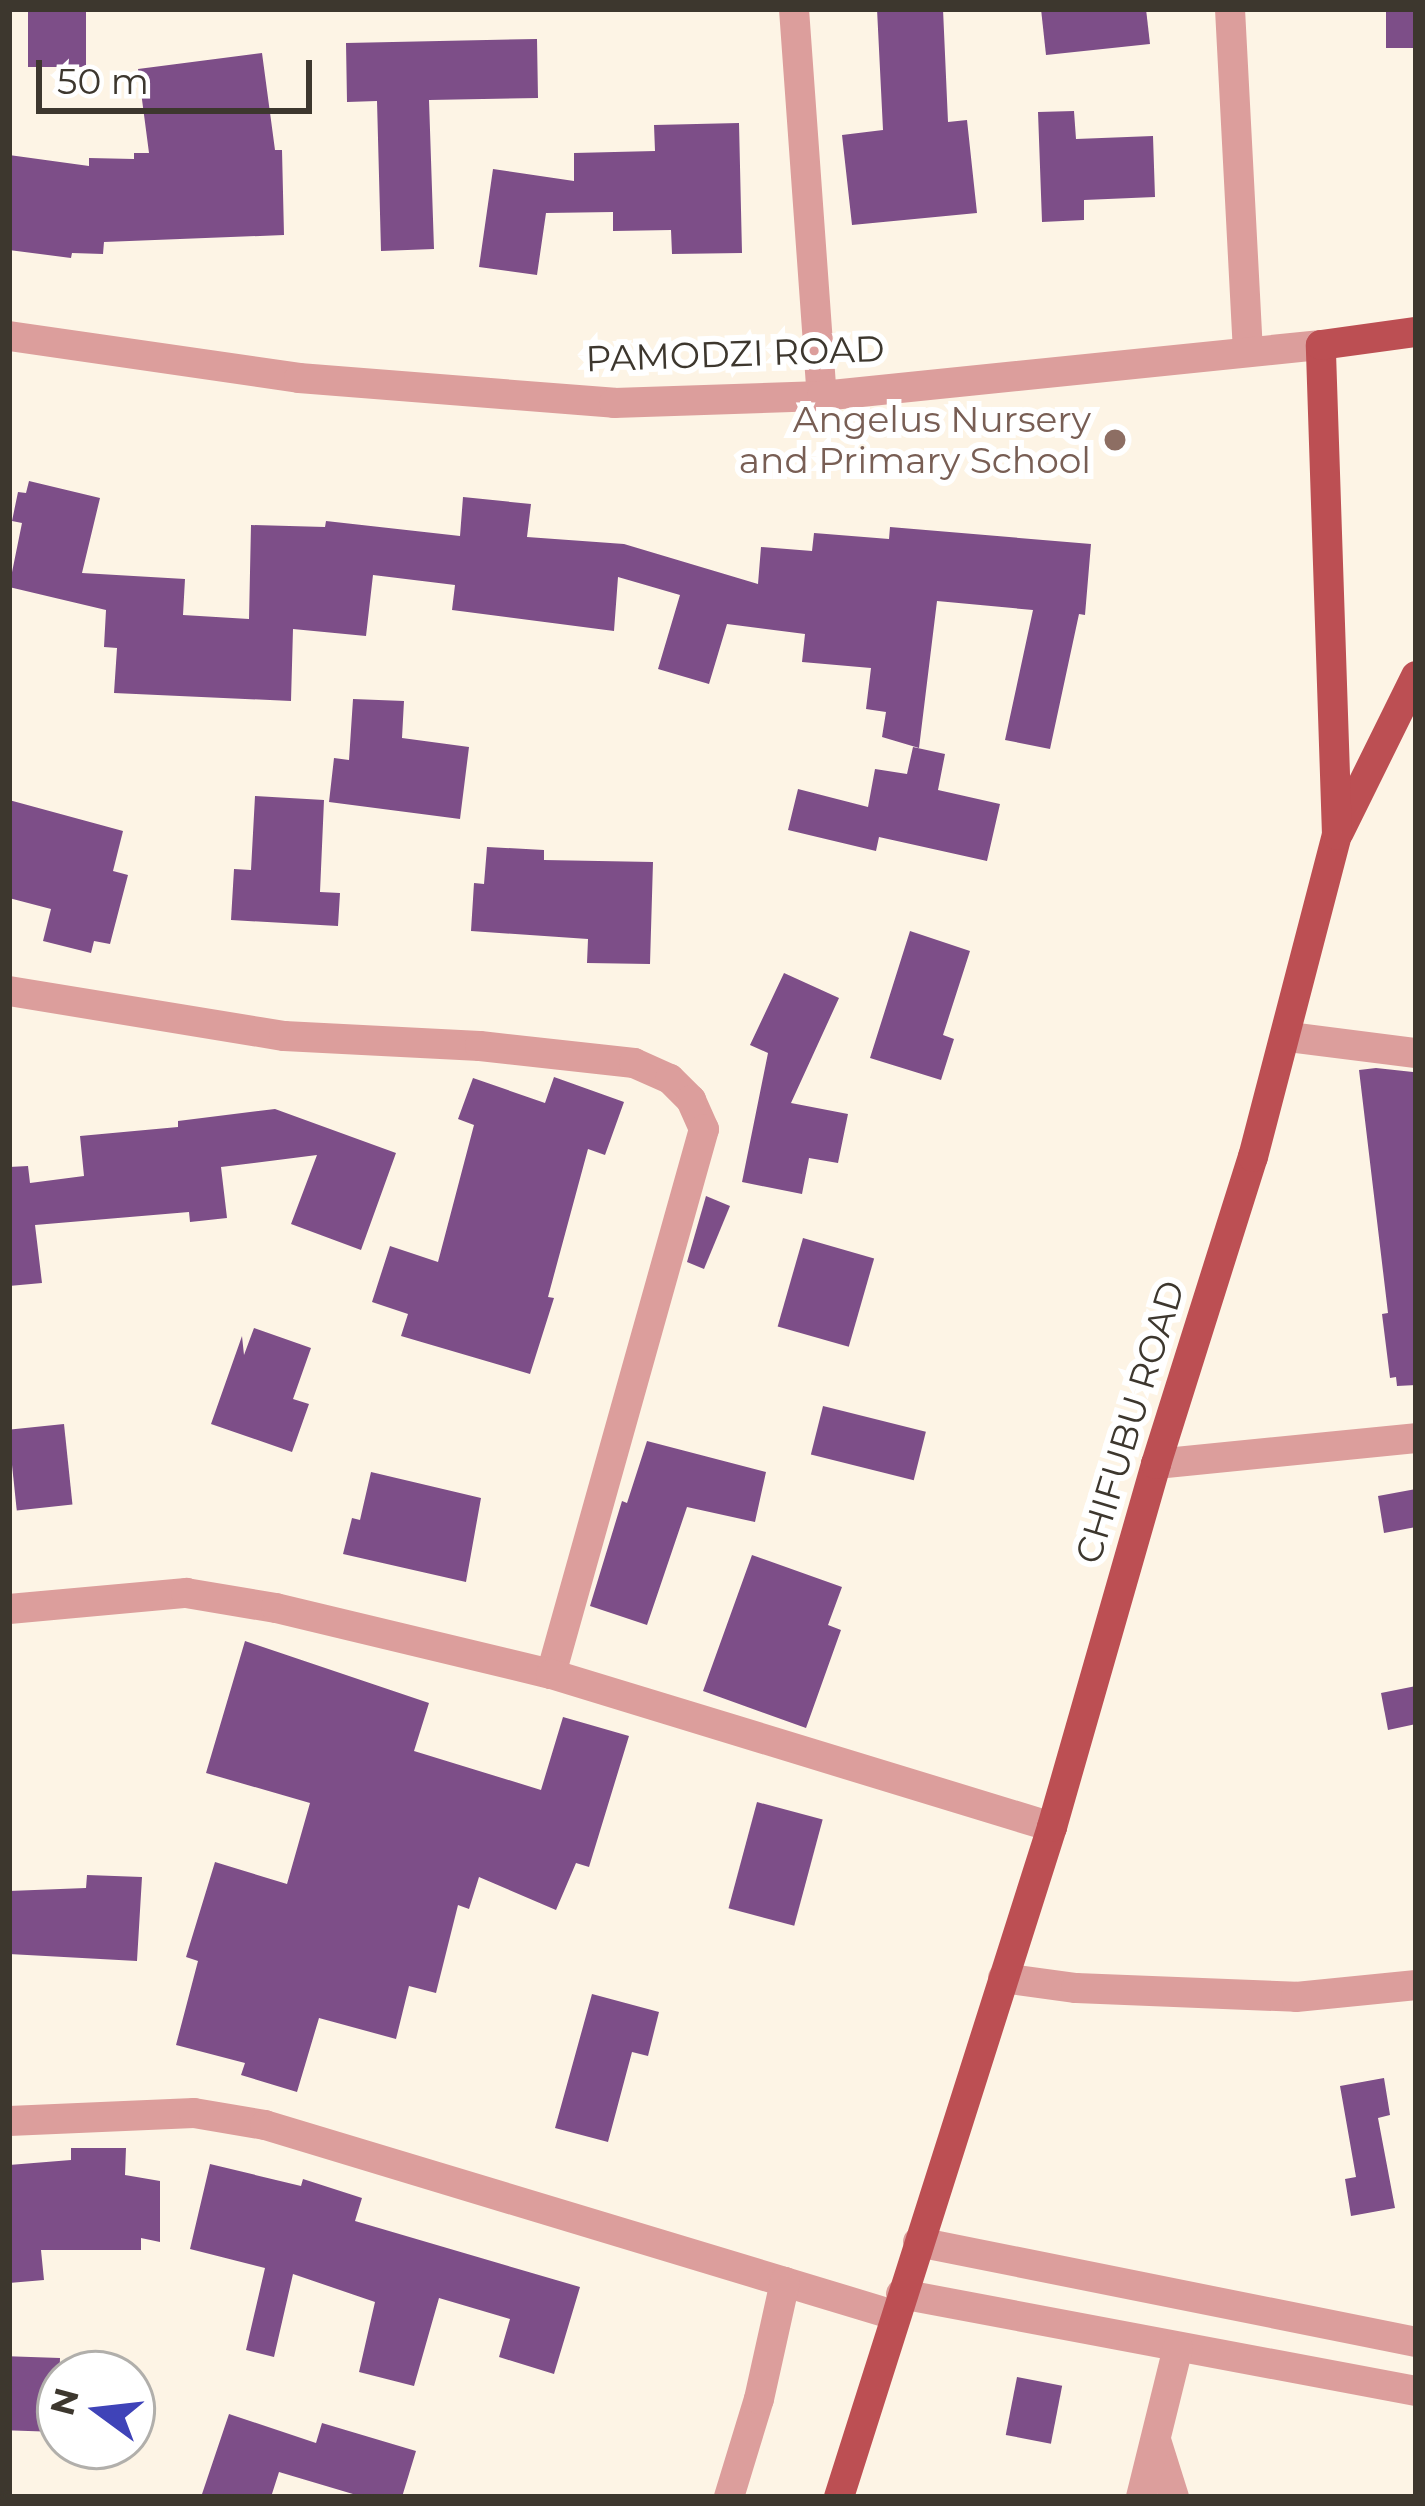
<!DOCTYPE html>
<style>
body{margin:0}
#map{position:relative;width:1425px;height:2506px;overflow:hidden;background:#fdf4e5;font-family:Montserrat,sans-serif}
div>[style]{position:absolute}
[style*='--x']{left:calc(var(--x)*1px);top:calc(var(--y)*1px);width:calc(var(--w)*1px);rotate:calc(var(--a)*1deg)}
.building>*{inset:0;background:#7d4e88;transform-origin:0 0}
.minor>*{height:30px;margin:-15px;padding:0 15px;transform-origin:15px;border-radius:15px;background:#dc9e9c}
.major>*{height:30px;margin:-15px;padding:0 15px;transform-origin:15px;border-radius:15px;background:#bc4f53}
.dots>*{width:33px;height:33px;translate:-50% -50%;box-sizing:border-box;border:6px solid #fff;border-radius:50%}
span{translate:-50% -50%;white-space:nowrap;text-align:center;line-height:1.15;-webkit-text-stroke:12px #fff;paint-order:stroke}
.street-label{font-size:36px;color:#3d372e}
.education-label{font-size:36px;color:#785e54}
.right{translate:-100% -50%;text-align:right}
.frame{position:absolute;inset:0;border:12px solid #3d372e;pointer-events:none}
.north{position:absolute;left:36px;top:2350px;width:120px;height:120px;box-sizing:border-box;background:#fff;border:3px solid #b1afab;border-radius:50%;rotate:285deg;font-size:33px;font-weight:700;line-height:48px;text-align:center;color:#3d372e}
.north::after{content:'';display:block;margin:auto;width:42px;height:54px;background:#3f43b8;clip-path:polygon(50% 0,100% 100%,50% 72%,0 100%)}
.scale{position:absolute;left:36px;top:60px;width:276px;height:54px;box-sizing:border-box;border:6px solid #3d372e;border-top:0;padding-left:15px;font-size:36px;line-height:42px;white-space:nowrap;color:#3d372e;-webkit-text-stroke:9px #fff;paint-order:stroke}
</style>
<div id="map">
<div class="building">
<div style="left:28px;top:9px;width:58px;height:58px"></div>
<div style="clip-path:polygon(877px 9px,943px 9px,948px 122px,967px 120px,977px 213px,852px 225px,842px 135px,883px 130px)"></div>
<div style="clip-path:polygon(1041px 9px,1146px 9px,1150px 44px,1046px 55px)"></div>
<div style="left:1386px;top:9px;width:30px;height:39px"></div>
<div style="clip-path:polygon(537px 39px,538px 98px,429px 100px,434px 249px,381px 251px,377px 101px,347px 102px,346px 43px)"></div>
<div style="clip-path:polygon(262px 53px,275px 150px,282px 150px,284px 235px,104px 242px,103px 254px,72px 253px,71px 258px,9px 250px,9px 155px,89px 166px,89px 158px,134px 159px,134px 153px,149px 153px,138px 69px)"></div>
<div style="clip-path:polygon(1074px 111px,1076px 139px,1153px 136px,1155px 197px,1084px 200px,1084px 220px,1042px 222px,1038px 112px)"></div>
<div style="clip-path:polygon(739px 123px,742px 253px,672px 254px,671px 230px,613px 231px,613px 212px,546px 213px,537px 275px,479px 267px,493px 169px,574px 181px,574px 153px,655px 151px,654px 125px)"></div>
<div style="clip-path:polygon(29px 481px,100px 498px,82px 573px,185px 579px,183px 615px,249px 619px,251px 525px,325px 527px,326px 521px,460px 536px,463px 497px,531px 504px,527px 537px,624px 544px,758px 584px,761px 547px,812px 551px,814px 533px,889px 539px,890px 527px,1091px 544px,1085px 615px,1079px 614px,1050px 749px,1005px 740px,1033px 610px,937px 601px,919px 748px,882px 737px,886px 712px,866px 709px,871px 668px,802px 662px,805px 634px,727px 624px,709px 684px,658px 669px,680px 595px,618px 577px,614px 631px,452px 610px,455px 585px,373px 575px,366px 636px,293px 629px,291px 701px,114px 693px,117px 648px,104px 647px,106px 610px,9px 587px,22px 523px,12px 521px,18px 492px,26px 493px)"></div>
<div style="clip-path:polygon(353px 699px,404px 701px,402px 738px,469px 747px,460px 819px,329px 802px,334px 758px,349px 760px)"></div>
<div style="clip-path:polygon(913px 747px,945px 754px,938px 790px,1000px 804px,987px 861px,879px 837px,876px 851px,788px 830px,798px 789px,868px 807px,875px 769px,907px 774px)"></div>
<div style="clip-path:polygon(255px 796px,324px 800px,320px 892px,340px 893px,338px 926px,231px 920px,234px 869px,251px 870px)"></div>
<div style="clip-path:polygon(9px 800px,123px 831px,113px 871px,128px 875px,110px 944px,94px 941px,91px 953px,43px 941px,51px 909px,9px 898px)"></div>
<div style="clip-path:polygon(487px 847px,544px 850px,544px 860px,653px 862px,650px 964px,587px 963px,588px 939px,471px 931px,474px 883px,484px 884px)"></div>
<div style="clip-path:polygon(910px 931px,970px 951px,943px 1035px,954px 1039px,941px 1080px,870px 1058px)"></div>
<div style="clip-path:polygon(784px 973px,839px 998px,791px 1103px,848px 1114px,838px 1163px,809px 1158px,802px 1194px,742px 1182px,768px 1053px,750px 1045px)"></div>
<div style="clip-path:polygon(1376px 1068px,1413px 1072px,1416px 1385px,1397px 1386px,1396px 1377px,1390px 1378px,1382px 1314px,1388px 1313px,1359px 1070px)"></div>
<div style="clip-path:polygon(554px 1077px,624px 1102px,605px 1155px,588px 1149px,548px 1297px,554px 1298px,530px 1374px,401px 1336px,408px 1314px,372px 1302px,390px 1246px,438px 1262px,474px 1125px,458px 1119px,473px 1078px,545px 1103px)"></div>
<div style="clip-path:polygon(275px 1109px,396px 1153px,361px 1250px,291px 1224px,317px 1155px,221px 1167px,227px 1218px,190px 1222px,189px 1212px,35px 1225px,42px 1283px,9px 1286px,9px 1167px,28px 1166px,30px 1183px,84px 1176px,80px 1136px,178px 1127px,178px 1121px)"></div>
<div style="clip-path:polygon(706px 1196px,730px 1206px,704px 1269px,687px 1262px)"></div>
<div style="left:803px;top:1238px;width:74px;height:92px;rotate:16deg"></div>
<div style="clip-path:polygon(254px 1328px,311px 1348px,293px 1399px,309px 1404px,292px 1452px,211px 1424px,242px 1336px,244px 1355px)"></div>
<div style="left:823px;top:1406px;width:106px;height:50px;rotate:14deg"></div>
<div style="left:64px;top:1424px;width:81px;height:56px;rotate:84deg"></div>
<div style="clip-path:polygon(647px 1441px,766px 1472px,755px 1522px,687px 1507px,647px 1625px,590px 1606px,622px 1501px,627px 1503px)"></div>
<div style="clip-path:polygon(371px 1472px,481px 1498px,466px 1582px,343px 1554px,352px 1518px,360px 1520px)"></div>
<div style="clip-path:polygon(1416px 1489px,1416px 1527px,1384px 1533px,1378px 1496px)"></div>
<div style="clip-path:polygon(752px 1555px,842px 1587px,828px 1625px,841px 1630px,806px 1728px,703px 1691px)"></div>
<div style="clip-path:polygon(245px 1641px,429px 1703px,414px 1751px,541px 1790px,563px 1717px,629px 1736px,589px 1867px,576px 1863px,556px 1910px,479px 1877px,469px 1909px,458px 1905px,436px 1993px,409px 1986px,396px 2039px,319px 2018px,297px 2092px,241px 2075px,245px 2063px,176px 2045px,198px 1961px,186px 1957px,215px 1862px,287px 1884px,310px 1803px,206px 1773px)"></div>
<div style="clip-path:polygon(1416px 1686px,1416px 1724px,1388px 1730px,1381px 1693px)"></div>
<div style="left:757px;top:1802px;width:68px;height:110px;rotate:15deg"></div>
<div style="clip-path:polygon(87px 1875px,142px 1877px,137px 1961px,9px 1954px,9px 1891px,86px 1888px)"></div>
<div style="clip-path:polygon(592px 1994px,659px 2012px,648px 2056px,632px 2052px,608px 2142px,555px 2128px)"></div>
<div style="clip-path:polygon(1384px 2078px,1390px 2115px,1378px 2118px,1395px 2208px,1351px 2216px,1345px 2179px,1356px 2177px,1340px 2086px)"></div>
<div style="clip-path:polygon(71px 2148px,126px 2148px,125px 2175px,160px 2181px,160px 2242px,141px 2238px,141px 2250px,41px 2250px,44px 2280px,9px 2283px,9px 2165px,71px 2160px)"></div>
<div style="clip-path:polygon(210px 2164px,301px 2186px,303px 2179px,362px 2198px,355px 2221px,580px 2287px,554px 2374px,499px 2357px,510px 2319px,439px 2298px,414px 2386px,359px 2372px,375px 2302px,293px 2274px,274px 2357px,246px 2350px,265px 2268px,190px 2249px)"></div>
<div style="left:60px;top:2358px;width:74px;height:51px;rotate:92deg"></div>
<div style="left:1017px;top:2377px;width:46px;height:59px;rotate:11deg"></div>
<div style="clip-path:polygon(229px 2414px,316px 2443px,322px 2423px,416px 2451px,402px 2497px,363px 2497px,279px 2472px,271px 2497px,201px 2497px)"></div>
</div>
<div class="minor">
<div style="--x:794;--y:9;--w:388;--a:85.9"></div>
<div style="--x:1230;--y:9;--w:340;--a:87"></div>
<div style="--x:9;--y:336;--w:293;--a:8.2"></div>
<div style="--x:299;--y:378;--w:316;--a:4.5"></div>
<div style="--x:614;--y:403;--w:208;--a:-1.9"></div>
<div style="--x:822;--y:396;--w:502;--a:-5.84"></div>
<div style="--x:9;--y:991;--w:279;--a:9.3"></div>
<div style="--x:284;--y:1036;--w:196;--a:2.9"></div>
<div style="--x:480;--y:1046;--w:155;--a:6.3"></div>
<div style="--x:634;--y:1063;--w:39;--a:24"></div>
<div style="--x:670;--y:1079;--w:30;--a:45"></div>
<div style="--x:691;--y:1100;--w:32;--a:66"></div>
<div style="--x:704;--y:1129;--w:566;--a:105.68"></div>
<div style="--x:1289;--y:1037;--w:128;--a:7.2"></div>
<div style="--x:1156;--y:1464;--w:261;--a:-5.7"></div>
<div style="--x:9;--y:1609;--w:178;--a:-5.2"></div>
<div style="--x:186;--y:1593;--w:91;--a:9.5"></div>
<div style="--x:276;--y:1608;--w:283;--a:13.5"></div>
<div style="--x:551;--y:1674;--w:524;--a:16.98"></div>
<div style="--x:1003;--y:1978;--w:74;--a:7.8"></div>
<div style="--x:1076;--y:1988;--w:220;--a:2.3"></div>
<div style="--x:1296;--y:1997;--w:121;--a:-5.7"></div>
<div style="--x:9;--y:2121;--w:185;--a:-2.5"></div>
<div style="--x:194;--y:2113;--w:72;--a:9.6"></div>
<div style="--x:265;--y:2125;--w:657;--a:16.81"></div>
<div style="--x:918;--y:2242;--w:508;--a:11.35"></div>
<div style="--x:901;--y:2294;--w:524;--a:10.67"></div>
<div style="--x:1156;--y:2440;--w:60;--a:72.5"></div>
<div style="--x:729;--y:2497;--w:102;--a:-73"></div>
<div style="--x:759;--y:2399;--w:120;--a:-77.5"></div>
<div style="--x:1141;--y:2497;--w:154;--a:-76.1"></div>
</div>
<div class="major">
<div style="--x:1339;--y:832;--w:174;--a:-63.7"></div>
<div style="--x:839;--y:2497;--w:703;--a:-72.36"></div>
<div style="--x:1052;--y:1827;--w:378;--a:-74"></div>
<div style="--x:1156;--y:1464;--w:322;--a:-72.5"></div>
<div style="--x:1253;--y:1157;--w:333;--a:-75.4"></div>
<div style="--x:1337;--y:835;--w:490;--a:-91.9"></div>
<div style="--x:1321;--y:345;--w:96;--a:-7.8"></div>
</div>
<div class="dots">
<div style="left:1115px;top:440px;background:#8d6e63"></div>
</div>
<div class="street-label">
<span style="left:735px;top:354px;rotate:-2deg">PAMODZI ROAD</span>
<span style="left:1130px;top:1422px;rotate:-73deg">CHIFUBU ROAD</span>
</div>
<div class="education-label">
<span class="right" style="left:1091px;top:440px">Angelus Nursery<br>and Primary School</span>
</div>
<div class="frame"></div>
<div class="north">N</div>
<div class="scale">50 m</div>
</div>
